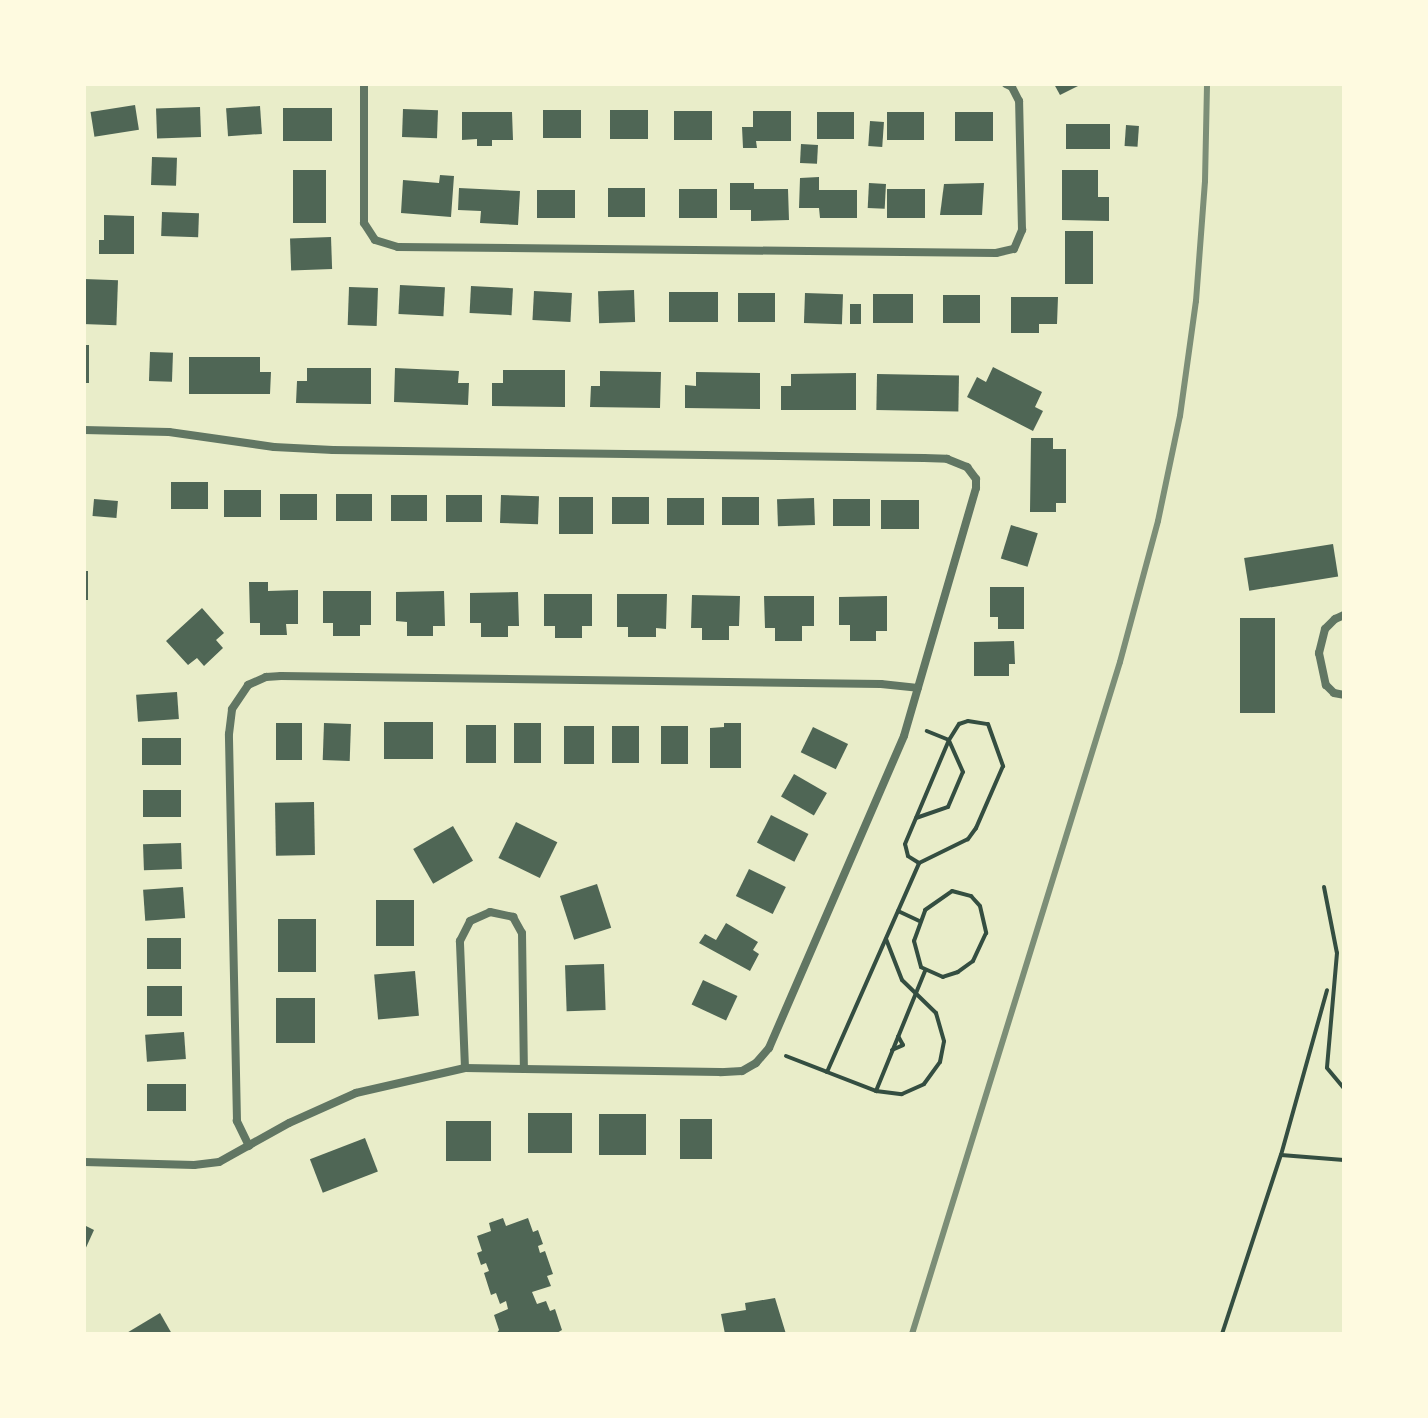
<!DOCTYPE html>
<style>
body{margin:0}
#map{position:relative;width:1428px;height:1418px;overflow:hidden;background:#e9edc9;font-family:"Fira Sans",sans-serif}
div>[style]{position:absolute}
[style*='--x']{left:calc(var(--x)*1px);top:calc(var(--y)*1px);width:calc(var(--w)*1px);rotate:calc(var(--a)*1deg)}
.building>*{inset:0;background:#4f6655;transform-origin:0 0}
.path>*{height:4px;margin:-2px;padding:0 2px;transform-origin:2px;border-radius:2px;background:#344e41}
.minor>*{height:8px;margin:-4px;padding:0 4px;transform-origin:4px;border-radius:4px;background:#617663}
.rail>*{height:6px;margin:-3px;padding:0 3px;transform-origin:3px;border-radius:3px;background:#7c8e77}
span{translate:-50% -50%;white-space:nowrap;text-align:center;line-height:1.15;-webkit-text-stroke:7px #fefae0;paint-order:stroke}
.frame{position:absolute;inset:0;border:86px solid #fefae0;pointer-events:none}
</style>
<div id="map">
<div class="building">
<div style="clip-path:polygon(1054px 84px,1082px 84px,1060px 95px)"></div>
<div style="left:135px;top:105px;width:25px;height:45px;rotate:81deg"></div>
<div style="left:260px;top:106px;width:28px;height:34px;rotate:86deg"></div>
<div style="left:200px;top:107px;width:30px;height:44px;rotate:88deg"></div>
<div style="left:283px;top:108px;width:49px;height:33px"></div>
<div style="left:403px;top:109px;width:35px;height:28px;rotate:2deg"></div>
<div style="left:543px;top:110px;width:38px;height:28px"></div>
<div style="left:648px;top:110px;width:29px;height:38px;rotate:90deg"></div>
<div style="left:674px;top:111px;width:38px;height:29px"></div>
<div style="clip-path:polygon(753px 111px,791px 111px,791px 141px,756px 141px,757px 148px,743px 148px,742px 127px,753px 127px)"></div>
<div style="clip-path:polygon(462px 112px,512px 112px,513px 140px,492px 140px,492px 146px,477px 146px,477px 139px,462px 140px)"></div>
<div style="left:817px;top:112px;width:37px;height:27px"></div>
<div style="left:887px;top:112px;width:37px;height:28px"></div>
<div style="left:955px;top:112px;width:38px;height:29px"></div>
<div style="left:870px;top:121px;width:14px;height:25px;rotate:4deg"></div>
<div style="left:1110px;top:124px;width:25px;height:44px;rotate:90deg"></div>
<div style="left:1126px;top:125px;width:13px;height:21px;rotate:4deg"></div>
<div style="left:801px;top:144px;width:17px;height:19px;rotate:3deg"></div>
<div style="left:152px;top:157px;width:25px;height:28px;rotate:2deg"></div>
<div style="left:293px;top:170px;width:33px;height:53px"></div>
<div style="clip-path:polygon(1062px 170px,1098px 170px,1098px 197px,1109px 197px,1109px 221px,1062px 220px)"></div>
<div style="clip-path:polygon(440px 175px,454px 176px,451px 217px,401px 213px,403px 180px,439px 183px)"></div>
<div style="clip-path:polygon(819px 177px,819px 190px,857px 190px,857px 218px,820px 218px,819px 208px,799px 208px,800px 178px)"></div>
<div style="clip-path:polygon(730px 183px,754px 183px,754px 189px,788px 189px,789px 220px,751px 221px,751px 210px,730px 210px)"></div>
<div style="left:869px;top:183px;width:17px;height:25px;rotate:3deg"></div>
<div style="clip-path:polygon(984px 183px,982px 215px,940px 215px,944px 184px)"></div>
<div style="clip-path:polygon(459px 188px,520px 191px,518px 225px,480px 223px,481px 211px,458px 210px)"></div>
<div style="left:645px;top:188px;width:29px;height:37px;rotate:90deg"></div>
<div style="left:679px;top:189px;width:38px;height:29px"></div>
<div style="left:925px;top:189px;width:29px;height:38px;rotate:90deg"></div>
<div style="left:537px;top:190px;width:38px;height:28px"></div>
<div style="left:162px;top:212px;width:37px;height:24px;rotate:2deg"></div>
<div style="clip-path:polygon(104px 215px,134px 216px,134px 254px,99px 254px,99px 240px,104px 240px)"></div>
<div style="left:1065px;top:231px;width:28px;height:53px"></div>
<div style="left:331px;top:237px;width:32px;height:41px;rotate:88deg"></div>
<div style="left:84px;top:279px;width:34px;height:45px;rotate:2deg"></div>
<div style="left:400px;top:285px;width:45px;height:29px;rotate:3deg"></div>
<div style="left:471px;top:286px;width:42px;height:27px;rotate:3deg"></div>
<div style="left:349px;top:287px;width:29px;height:38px;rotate:2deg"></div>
<div style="left:634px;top:290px;width:32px;height:36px;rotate:88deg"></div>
<div style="left:534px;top:291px;width:38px;height:29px;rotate:3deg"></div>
<div style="left:669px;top:292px;width:49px;height:30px"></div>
<div style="left:775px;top:293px;width:29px;height:37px;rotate:90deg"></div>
<div style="left:805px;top:293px;width:38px;height:30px;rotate:2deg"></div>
<div style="left:873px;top:294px;width:40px;height:29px"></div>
<div style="left:943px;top:295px;width:37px;height:28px"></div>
<div style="clip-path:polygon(1011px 297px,1058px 297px,1057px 324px,1039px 324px,1039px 333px,1011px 333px)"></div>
<div style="left:850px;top:304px;width:11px;height:20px"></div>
<div style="left:84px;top:345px;width:5px;height:38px"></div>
<div style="left:150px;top:352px;width:23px;height:29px;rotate:2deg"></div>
<div style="clip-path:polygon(189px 357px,260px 357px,260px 372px,271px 372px,270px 394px,189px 394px)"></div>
<div style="clip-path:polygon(993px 367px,1042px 392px,1035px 407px,1043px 411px,1033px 431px,967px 397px,977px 377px,986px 382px)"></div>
<div style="clip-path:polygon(307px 368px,371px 368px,371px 404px,296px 403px,297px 381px,307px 381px)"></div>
<div style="clip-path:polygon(395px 368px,459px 371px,458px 383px,469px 383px,468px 405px,394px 402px)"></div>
<div style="clip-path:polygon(503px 370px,565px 370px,565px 407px,492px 406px,492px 383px,503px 383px)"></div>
<div style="clip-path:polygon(600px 371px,661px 372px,660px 408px,590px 407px,591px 386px,600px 386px)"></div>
<div style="clip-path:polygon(696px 372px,760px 373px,760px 409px,685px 408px,685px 385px,696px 386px)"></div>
<div style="clip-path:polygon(856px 373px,856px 410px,781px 410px,781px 386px,791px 386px,791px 374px)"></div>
<div style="left:877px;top:374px;width:82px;height:36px;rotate:1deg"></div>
<div style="clip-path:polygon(1031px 438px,1053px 438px,1053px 449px,1066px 449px,1066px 503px,1056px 503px,1056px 512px,1030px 512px)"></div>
<div style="left:171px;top:482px;width:37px;height:27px"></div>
<div style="left:224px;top:490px;width:37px;height:27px"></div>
<div style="left:280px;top:494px;width:37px;height:26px"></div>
<div style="left:336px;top:494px;width:36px;height:27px"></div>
<div style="left:391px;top:495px;width:36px;height:26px"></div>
<div style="left:446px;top:495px;width:36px;height:27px"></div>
<div style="left:501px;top:495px;width:38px;height:28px;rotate:2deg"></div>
<div style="left:559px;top:497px;width:34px;height:37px"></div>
<div style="left:649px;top:497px;width:27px;height:37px;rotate:90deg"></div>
<div style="left:759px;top:497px;width:28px;height:37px;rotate:90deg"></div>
<div style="left:667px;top:498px;width:37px;height:27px"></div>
<div style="left:814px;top:498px;width:27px;height:37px;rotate:88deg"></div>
<div style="left:94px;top:499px;width:24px;height:17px;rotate:5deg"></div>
<div style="left:833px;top:499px;width:37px;height:27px"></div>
<div style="left:881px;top:500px;width:38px;height:29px"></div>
<div style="left:1011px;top:525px;width:28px;height:35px;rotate:17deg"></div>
<div style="left:1333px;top:544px;width:33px;height:90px;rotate:81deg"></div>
<div style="left:84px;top:571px;width:4px;height:29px"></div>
<div style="clip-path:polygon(249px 582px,268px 582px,268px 591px,298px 590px,298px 624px,286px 624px,287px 635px,260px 635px,260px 623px,250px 623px)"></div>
<div style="clip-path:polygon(990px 587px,1024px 587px,1024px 629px,998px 629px,998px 617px,990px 617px)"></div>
<div style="clip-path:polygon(323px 591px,371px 591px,371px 625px,360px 625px,360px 636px,333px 636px,333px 623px,323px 623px)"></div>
<div style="clip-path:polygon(444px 591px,445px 626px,433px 626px,433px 636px,407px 636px,407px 622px,396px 621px,396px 592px)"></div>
<div style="clip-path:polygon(518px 592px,519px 626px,508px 626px,508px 637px,481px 637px,481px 623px,470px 623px,470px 593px)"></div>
<div style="clip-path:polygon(544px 594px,592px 594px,592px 626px,582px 626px,582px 638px,555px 638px,555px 626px,544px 626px)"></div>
<div style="clip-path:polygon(617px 594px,667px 594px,666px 629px,656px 628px,656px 637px,628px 637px,628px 627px,617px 627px)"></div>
<div style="clip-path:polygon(692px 595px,740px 596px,739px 626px,729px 626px,729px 640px,702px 640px,702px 628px,691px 628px)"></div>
<div style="clip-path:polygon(764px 596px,814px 596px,814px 626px,802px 626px,802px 641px,775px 641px,775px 628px,765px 628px)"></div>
<div style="clip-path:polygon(887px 596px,887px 631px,876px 631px,876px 641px,850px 641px,850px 625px,839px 625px,839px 597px)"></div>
<div style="clip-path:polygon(202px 608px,224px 633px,216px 640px,223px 648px,204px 666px,197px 658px,188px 665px,166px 641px)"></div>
<div style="left:1240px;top:618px;width:35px;height:95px"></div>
<div style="clip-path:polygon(1014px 641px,1015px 664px,1009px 664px,1009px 676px,974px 676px,974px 642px)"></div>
<div style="left:177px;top:692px;width:27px;height:41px;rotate:86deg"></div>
<div style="left:384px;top:722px;width:49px;height:37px"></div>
<div style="left:276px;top:723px;width:26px;height:37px"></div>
<div style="left:324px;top:723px;width:27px;height:37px;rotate:2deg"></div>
<div style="left:514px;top:723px;width:27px;height:40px"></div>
<div style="clip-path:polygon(724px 723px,741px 723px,741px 768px,710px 768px,710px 728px,724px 727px)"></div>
<div style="left:466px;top:725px;width:30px;height:38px"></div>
<div style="left:564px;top:726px;width:30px;height:38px"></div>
<div style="left:612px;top:726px;width:27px;height:37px"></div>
<div style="left:661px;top:726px;width:27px;height:38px"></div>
<div style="left:813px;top:727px;width:39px;height:28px;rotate:26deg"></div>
<div style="left:142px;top:738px;width:39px;height:27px"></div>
<div style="left:794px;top:774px;width:38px;height:26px;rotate:30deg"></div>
<div style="left:143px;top:790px;width:38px;height:27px"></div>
<div style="left:314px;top:802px;width:53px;height:39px;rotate:89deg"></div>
<div style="left:771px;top:815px;width:42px;height:31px;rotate:27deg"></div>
<div style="left:516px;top:822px;width:46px;height:40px;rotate:26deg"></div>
<div style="left:453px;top:826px;width:40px;height:46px;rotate:60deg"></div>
<div style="left:181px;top:843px;width:26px;height:38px;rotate:88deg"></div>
<div style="left:749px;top:869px;width:41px;height:30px;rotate:26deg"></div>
<div style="left:597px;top:884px;width:46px;height:39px;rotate:72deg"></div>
<div style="left:183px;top:887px;width:31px;height:40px;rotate:86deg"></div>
<div style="left:376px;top:900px;width:38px;height:46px"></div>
<div style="left:278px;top:919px;width:38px;height:53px"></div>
<div style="clip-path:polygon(726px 923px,758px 942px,753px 950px,759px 954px,750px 971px,699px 943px,705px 934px,716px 940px)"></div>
<div style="left:147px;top:938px;width:34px;height:31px"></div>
<div style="left:604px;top:964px;width:46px;height:39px;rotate:88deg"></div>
<div style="left:415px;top:971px;width:45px;height:41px;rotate:85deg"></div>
<div style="left:703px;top:980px;width:38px;height:27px;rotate:25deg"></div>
<div style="left:147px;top:986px;width:35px;height:30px"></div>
<div style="left:315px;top:998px;width:45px;height:39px;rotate:90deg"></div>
<div style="left:184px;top:1032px;width:27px;height:39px;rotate:86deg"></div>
<div style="left:147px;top:1084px;width:39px;height:27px"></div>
<div style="left:528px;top:1113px;width:44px;height:40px"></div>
<div style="left:599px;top:1114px;width:47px;height:41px"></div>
<div style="left:680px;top:1119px;width:32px;height:40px"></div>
<div style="left:446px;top:1121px;width:45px;height:40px"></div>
<div style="left:365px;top:1138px;width:36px;height:59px;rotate:69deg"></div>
<div style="clip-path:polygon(503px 1218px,506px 1226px,528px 1218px,533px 1232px,538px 1230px,543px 1244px,538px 1246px,540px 1253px,545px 1251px,553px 1274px,547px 1276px,551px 1286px,532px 1292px,537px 1304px,546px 1301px,550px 1311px,555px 1309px,562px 1330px,555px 1334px,496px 1334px,499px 1330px,494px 1315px,508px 1309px,506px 1301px,500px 1304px,496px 1293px,491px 1295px,484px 1273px,489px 1271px,486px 1263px,481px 1265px,477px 1253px,482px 1251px,477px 1236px,491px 1231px,489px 1223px)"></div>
<div style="clip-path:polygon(84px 1225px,94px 1230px,84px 1252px)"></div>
<div style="clip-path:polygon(775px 1298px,786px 1334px,725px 1334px,721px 1314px,746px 1310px,745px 1303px)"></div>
<div style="clip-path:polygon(160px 1313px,172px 1334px,125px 1334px)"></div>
</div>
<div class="path">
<div style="--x:916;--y:818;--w:34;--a:-19"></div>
<div style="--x:948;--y:807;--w:38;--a:-67"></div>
<div style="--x:963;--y:772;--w:35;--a:-114"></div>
<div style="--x:949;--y:740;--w:19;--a:-58"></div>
<div style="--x:959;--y:724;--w:9;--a:-18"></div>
<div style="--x:968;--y:721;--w:20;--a:9"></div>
<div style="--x:988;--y:724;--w:45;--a:70.3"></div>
<div style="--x:1003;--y:766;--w:68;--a:113.5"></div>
<div style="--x:976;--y:828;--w:14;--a:126"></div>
<div style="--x:968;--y:839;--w:55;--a:153.9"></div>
<div style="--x:1324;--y:887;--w:67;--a:78.9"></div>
<div style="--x:1337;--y:953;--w:115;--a:95"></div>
<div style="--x:1327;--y:1068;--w:26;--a:50"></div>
<div style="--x:952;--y:891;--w:20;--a:15"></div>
<div style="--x:971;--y:896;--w:13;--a:48"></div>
<div style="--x:980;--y:906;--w:28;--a:77"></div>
<div style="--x:986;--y:933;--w:31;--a:115"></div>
<div style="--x:973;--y:961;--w:19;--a:144"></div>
<div style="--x:958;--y:972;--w:16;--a:162"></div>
<div style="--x:943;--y:977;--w:24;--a:-156"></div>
<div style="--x:921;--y:967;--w:27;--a:-105"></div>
<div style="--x:914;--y:941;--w:33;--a:-70"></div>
<div style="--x:925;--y:910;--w:33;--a:-35"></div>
<div style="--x:898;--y:911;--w:23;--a:25"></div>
<div style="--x:892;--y:1050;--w:12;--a:-24"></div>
<div style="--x:903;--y:1045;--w:10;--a:-119"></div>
<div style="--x:786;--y:1056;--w:44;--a:21.3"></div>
<div style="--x:827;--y:1072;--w:228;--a:-66.2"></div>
<div style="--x:919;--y:863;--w:13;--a:-148"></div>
<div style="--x:908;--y:856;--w:12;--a:-104"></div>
<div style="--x:905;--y:844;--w:113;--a:-67.1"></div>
<div style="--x:949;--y:740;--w:24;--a:-158"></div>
<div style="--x:827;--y:1072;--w:53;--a:21.2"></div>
<div style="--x:876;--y:1091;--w:130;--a:-67.8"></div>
<div style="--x:876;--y:1091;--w:26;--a:7"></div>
<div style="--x:902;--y:1094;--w:24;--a:-24"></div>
<div style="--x:924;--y:1084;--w:27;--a:-54"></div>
<div style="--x:940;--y:1062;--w:21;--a:-79"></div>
<div style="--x:944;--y:1041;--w:29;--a:-106"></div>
<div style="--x:936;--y:1013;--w:47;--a:-135.9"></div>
<div style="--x:902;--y:980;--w:44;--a:-111.3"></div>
<div style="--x:1281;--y:1155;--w:63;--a:4.5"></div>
<div style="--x:1222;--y:1334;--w:188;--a:-71.8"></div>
<div style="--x:1281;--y:1155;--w:171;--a:-74.4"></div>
</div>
<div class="minor">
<div style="--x:364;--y:84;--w:139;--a:90"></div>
<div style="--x:364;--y:223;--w:20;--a:57"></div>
<div style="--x:375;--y:240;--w:24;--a:17"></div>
<div style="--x:398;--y:247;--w:598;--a:0.57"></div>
<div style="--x:996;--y:253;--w:18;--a:-13"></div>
<div style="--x:1014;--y:249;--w:21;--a:-67"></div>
<div style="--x:1022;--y:230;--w:129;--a:-91.3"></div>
<div style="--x:1019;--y:101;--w:16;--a:-117"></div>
<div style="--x:1012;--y:87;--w:7;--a:-153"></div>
<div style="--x:84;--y:430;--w:85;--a:1.3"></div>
<div style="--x:169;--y:432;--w:106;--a:8.1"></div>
<div style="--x:274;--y:447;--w:59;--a:2.9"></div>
<div style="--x:333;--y:450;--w:591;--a:0.78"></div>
<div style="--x:924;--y:458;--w:23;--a:2"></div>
<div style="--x:947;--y:459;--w:22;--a:22"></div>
<div style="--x:967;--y:467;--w:15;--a:53"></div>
<div style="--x:976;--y:479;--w:9;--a:90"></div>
<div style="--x:976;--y:488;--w:258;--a:106.2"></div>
<div style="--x:904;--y:736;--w:340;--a:113.4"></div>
<div style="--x:769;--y:1048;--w:20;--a:131"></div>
<div style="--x:756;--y:1063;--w:16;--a:150"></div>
<div style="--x:742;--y:1071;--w:22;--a:177"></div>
<div style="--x:720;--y:1072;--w:255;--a:-179.1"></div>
<div style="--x:465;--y:1068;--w:112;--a:167.1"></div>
<div style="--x:356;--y:1093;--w:73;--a:155.9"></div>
<div style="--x:289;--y:1123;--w:80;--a:150.9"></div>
<div style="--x:219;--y:1162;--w:25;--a:173"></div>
<div style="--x:194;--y:1165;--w:110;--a:-178.4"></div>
<div style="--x:1344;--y:615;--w:10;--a:156"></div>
<div style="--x:1335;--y:619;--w:14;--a:135"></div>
<div style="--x:1325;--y:629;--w:25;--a:104"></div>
<div style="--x:1319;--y:653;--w:33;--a:78"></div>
<div style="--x:1326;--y:685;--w:11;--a:45"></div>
<div style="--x:1334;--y:693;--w:10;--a:11"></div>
<div style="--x:465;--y:1068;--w:127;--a:-92.3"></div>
<div style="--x:460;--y:941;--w:22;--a:-63"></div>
<div style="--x:470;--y:921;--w:22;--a:-24"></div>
<div style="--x:490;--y:912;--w:24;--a:12"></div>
<div style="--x:513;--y:917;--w:18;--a:61"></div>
<div style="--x:522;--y:933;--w:136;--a:89.2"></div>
<div style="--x:249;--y:1146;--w:28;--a:-116"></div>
<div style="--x:237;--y:1121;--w:387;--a:-91.2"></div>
<div style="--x:229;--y:734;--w:25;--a:-83"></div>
<div style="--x:232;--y:709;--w:29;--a:-56"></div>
<div style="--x:248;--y:685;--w:20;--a:-24"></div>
<div style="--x:266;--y:677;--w:15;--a:-4"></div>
<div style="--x:281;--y:676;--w:600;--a:0.76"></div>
<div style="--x:881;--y:684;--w:37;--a:6"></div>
</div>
<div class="rail">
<div style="--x:912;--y:1334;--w:703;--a:-72.8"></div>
<div style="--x:1120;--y:662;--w:146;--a:-74.9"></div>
<div style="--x:1158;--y:521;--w:107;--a:-78.2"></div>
<div style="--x:1180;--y:416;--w:116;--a:-82.1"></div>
<div style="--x:1196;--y:301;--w:120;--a:-85.7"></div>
<div style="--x:1205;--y:181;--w:97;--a:-88.8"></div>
</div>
<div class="frame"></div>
</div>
